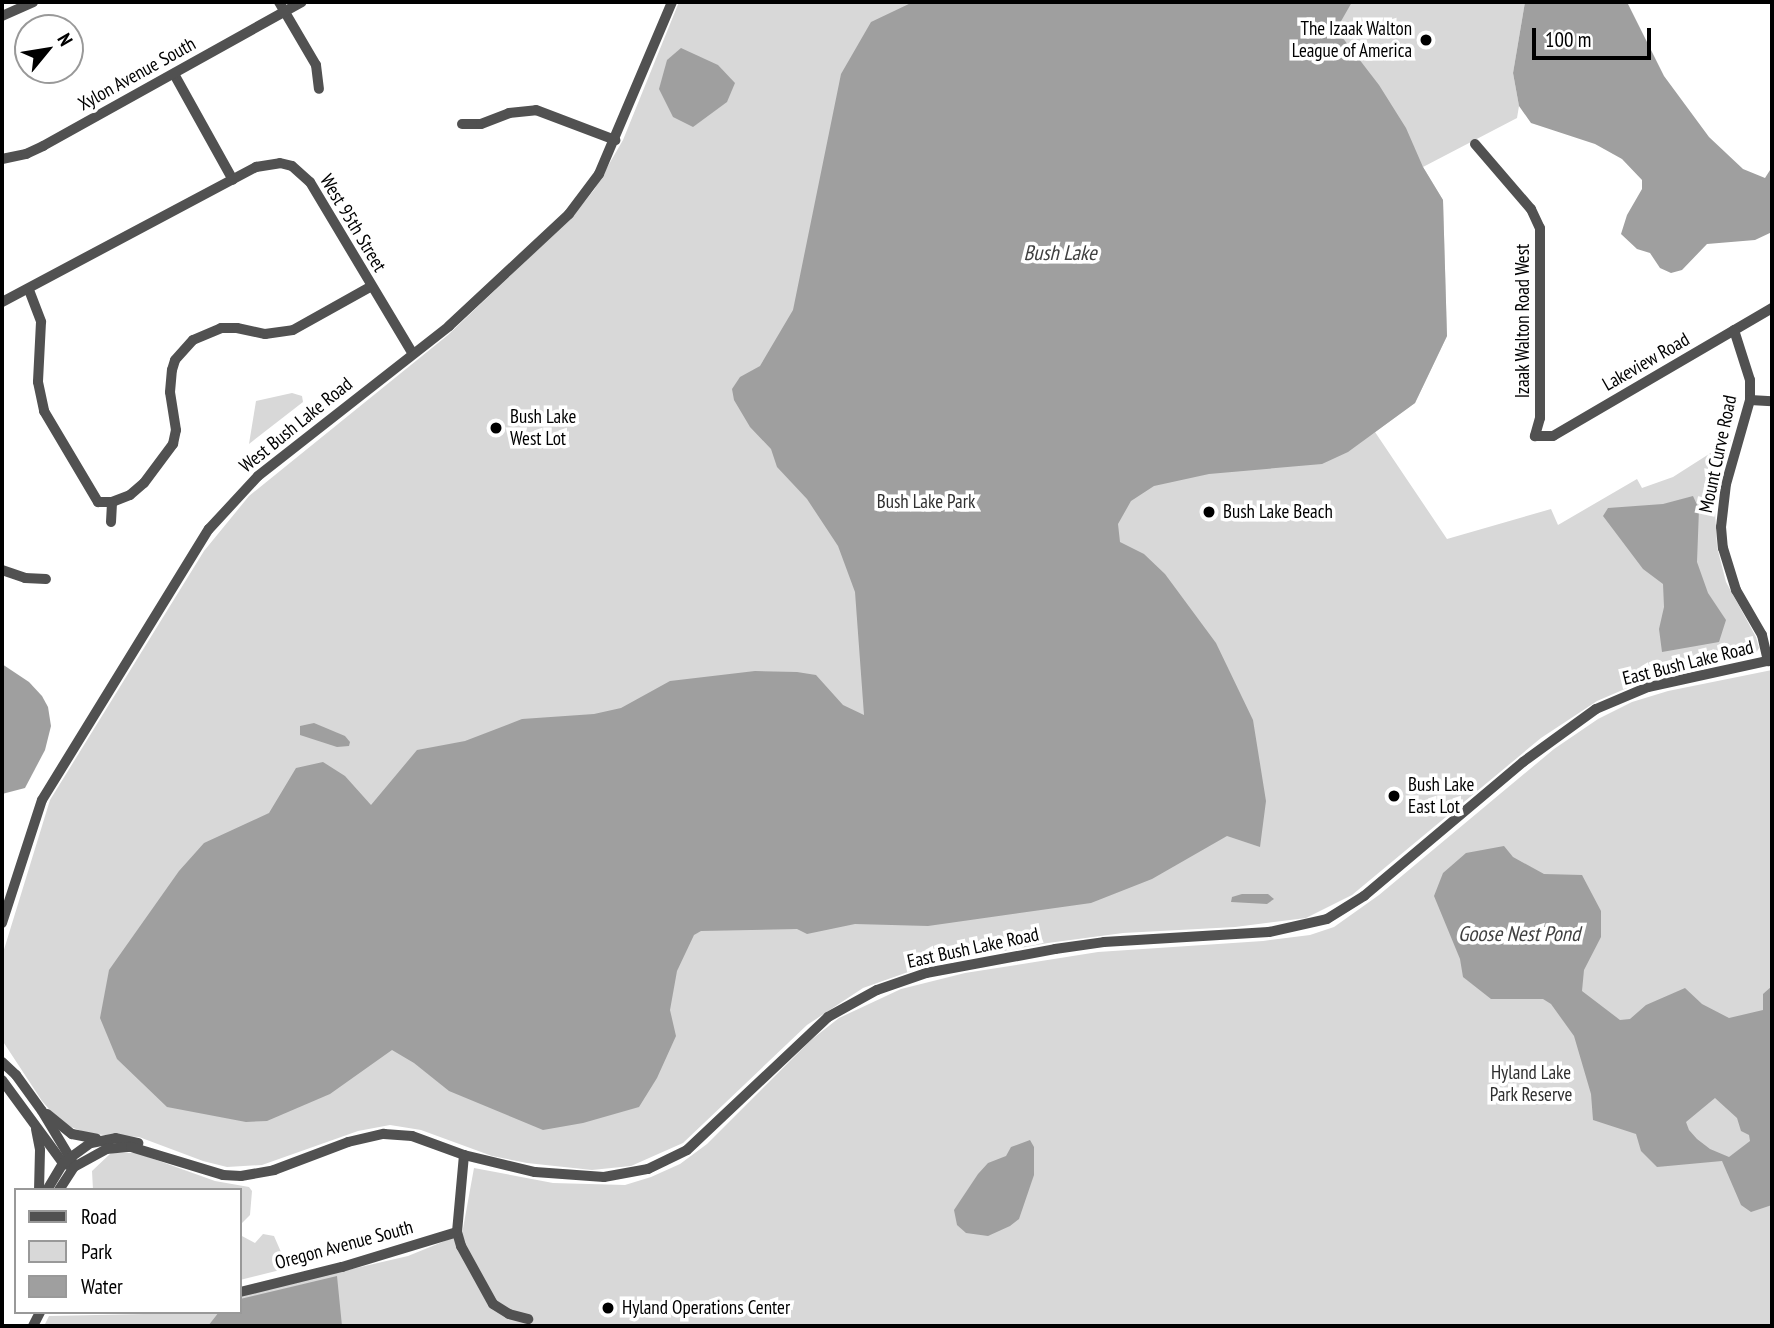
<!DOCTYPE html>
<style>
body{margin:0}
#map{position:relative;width:1774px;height:1328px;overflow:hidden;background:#fff;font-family:"PT Sans Narrow",sans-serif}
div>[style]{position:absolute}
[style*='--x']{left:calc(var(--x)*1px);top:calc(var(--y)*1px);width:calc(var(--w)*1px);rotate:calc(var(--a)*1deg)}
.green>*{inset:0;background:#d8d8d8}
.water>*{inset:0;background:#9f9f9f}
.minor>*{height:10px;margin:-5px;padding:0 5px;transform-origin:5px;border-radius:5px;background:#515151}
.dots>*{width:19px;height:19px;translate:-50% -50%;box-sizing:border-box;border:4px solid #fff;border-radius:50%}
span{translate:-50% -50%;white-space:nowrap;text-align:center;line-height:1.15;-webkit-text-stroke:7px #fff;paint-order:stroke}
.poi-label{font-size:19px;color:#000}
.right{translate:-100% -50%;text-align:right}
.left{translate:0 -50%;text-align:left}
.street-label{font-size:19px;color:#000}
.park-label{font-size:19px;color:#2f2f2f}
.water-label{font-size:21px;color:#404040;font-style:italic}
.frame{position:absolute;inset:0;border:4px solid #000;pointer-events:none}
.legend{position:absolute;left:14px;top:1188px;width:228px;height:126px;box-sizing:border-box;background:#fff;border:2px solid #999;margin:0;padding:9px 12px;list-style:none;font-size:21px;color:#000}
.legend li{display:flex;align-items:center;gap:14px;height:35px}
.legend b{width:35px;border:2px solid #999}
.north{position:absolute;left:14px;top:14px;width:70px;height:70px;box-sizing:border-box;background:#fff;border:2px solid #999;border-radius:50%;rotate:60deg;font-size:19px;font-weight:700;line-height:28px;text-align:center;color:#000}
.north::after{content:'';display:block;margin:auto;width:24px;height:32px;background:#000;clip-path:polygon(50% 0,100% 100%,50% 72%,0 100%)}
.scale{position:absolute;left:1532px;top:28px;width:119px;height:32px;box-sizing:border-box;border:4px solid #000;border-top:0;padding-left:9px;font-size:21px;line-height:24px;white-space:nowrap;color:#000;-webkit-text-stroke:5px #fff;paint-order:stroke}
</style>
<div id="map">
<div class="green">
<div style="clip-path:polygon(679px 2px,1525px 2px,1513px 73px,1519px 106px,1517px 118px,1423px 167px,1443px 200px,1447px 336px,1415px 403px,1375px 432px,1447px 539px,1551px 509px,1558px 525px,1637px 479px,1642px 488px,1673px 477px,1731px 440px,1721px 472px,1715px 509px,1717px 547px,1726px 582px,1756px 637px,1759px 648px,1755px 655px,1648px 679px,1597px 701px,1541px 738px,1352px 895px,1306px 918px,1235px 927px,1123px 933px,1048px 943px,928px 965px,863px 988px,807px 1025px,683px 1143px,631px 1166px,592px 1170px,527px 1163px,492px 1156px,421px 1130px,390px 1125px,358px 1131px,262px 1165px,227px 1167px,203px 1161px,139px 1137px,89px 1134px,71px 1127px,56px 1117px,42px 1101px,2px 1040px,2px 956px,50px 800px,204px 551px,249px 496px,448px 335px,571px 218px,594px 190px,623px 140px)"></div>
<div style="clip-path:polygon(292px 393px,302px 396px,303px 402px,249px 444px,256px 401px)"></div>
<div style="clip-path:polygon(1772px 670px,1772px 1326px,44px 1326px,49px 1316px,240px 1312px,240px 1295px,408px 1256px,462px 1234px,474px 1168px,553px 1183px,625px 1185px,651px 1177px,680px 1164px,707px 1144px,811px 1040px,839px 1018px,901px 989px,965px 973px,1098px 952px,1263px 941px,1310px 935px,1334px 927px,1379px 895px,1554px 749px,1598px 719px,1632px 702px,1668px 691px)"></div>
<div style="clip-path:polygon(111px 1153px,137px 1153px,215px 1181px,249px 1187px,252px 1191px,250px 1215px,240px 1225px,240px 1190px,93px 1190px,92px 1171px)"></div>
<div style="clip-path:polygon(263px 1234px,274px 1236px,284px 1259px,280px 1270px,240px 1280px,240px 1235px,255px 1243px)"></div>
</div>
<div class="water">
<div style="clip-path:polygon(913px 2px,1352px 2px,1340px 23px,1342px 37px,1379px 85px,1406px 128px,1423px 167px,1443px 200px,1447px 336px,1415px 403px,1348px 452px,1322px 464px,1209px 474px,1154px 486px,1131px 501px,1118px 524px,1120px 542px,1144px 554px,1165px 574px,1216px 643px,1253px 720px,1266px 801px,1260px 847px,1227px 836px,1152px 879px,1091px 903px,928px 926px,855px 924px,807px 934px,797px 929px,701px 931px,694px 935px,677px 971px,670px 1010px,676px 1036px,657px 1078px,639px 1107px,583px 1123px,543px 1130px,449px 1091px,414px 1063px,392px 1050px,330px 1094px,267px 1121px,246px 1122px,167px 1107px,117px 1059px,100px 1018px,109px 970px,179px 871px,204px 843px,269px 813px,296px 768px,323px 762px,345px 776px,371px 805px,417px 750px,465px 741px,522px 719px,594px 714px,621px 708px,670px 681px,755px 671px,797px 672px,816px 675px,843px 705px,864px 715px,855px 592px,838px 546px,807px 499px,777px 467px,771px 449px,750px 427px,734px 400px,732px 389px,740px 377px,760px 366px,793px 310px,841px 74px,871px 22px)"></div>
<div style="clip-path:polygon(1525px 2px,1627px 2px,1664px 76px,1709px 137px,1743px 169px,1765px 178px,1772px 167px,1772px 232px,1755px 240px,1707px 244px,1682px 270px,1671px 273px,1660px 268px,1650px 253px,1637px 249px,1621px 234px,1627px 215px,1642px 189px,1642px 180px,1622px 159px,1595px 144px,1531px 123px,1519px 106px,1513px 73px)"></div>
<div style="clip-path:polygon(681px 48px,718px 65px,735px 83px,727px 102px,693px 127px,673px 117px,659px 89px,667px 60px)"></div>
<div style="clip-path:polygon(1693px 496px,1699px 509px,1697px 562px,1708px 593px,1726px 620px,1719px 642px,1662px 652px,1659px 629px,1664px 607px,1663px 584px,1643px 569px,1603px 516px,1608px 508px,1663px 504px)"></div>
<div style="clip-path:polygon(2px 664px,29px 682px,42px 696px,48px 707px,51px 726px,45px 750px,25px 788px,2px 794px)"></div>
<div style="clip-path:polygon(314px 723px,345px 736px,350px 742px,349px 746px,337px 747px,300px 735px,300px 726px)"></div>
<div style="clip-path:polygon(evenodd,1504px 846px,1513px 857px,1544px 874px,1582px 875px,1601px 911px,1601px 937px,1584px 970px,1582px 991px,1620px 1020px,1630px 1019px,1646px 1005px,1685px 988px,1702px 1004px,1729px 1018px,1763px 1010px,1763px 994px,1772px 986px,1772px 1205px,1751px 1212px,1741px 1205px,1722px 1161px,1657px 1167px,1641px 1151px,1636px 1134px,1593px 1120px,1591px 1094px,1574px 1036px,1551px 1004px,1543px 999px,1491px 999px,1463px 977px,1460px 959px,1434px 896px,1443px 873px,1466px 853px,1504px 846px,1715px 1098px,1737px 1118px,1741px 1131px,1749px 1135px,1750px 1141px,1729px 1157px,1710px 1149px,1697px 1139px,1689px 1130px,1686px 1122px,1715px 1098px)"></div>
<div style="clip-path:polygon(1242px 894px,1268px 894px,1274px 899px,1267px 904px,1231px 902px,1232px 897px)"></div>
<div style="clip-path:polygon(1030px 1140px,1034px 1147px,1034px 1175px,1019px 1219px,1010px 1226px,988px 1236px,966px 1233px,957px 1225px,954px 1210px,978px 1174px,988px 1163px,1006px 1156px,1011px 1147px)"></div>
<div style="clip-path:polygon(337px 1276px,342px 1326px,208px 1326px,219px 1312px,240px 1312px,240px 1299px)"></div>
</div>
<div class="minor">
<div style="--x:279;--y:2;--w:73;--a:59.6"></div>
<div style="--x:316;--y:65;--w:24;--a:83"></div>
<div style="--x:2;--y:16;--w:34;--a:-24"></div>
<div style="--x:174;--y:74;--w:121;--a:60.9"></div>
<div style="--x:462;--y:124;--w:19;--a:0"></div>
<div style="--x:481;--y:124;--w:30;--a:-21"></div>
<div style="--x:509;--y:113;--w:27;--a:-6"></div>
<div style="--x:536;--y:110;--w:85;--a:20.8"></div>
<div style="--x:1475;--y:144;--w:86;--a:49.3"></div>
<div style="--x:1531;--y:209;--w:21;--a:65"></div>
<div style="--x:1540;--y:228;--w:190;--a:90"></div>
<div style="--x:1540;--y:418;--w:19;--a:106"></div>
<div style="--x:1535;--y:436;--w:18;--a:0"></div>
<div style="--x:1553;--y:436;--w:254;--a:-30.3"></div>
<div style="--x:2;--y:159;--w:25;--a:-12"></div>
<div style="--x:26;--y:154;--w:19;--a:-25"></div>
<div style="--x:43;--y:146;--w:296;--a:-29.1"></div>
<div style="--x:29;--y:290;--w:34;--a:69"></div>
<div style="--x:41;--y:322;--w:60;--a:92.9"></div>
<div style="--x:38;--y:382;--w:30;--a:78"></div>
<div style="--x:44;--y:411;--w:106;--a:59.3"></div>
<div style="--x:98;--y:502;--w:14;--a:0"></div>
<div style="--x:112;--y:502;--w:19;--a:-21"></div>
<div style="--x:130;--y:495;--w:18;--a:-41"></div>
<div style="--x:144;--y:483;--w:49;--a:-53.4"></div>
<div style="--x:173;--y:444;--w:14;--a:-78"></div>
<div style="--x:176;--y:430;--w:38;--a:-99"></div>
<div style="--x:170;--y:392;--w:22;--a:-85"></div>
<div style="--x:172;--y:370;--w:10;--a:-73"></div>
<div style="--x:175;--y:360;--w:27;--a:-48"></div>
<div style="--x:193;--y:340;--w:30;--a:-23"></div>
<div style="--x:221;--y:328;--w:16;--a:0"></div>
<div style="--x:237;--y:328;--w:29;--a:12"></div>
<div style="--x:265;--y:334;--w:28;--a:-8"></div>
<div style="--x:293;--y:330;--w:88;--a:-29.2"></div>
<div style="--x:2;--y:302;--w:288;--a:-28"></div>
<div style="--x:256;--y:167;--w:24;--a:-9"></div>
<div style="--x:280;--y:163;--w:12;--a:14"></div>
<div style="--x:292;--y:166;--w:24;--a:42"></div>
<div style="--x:310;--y:182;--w:200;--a:59.1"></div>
<div style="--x:1734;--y:330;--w:52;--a:72.3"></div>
<div style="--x:1750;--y:380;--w:20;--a:90"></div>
<div style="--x:1750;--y:400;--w:87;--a:105.9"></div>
<div style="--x:1726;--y:484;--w:43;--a:96.6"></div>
<div style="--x:1721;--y:527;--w:21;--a:85"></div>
<div style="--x:1723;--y:548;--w:44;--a:72.8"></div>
<div style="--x:1736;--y:590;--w:52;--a:60"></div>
<div style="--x:1762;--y:635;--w:27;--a:77"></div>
<div style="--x:1750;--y:400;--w:22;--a:3"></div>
<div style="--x:111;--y:522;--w:20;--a:-87"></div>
<div style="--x:2;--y:570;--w:24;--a:19"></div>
<div style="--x:25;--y:578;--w:21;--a:3"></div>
<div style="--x:2;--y:923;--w:129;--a:-72"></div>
<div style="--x:42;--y:800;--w:318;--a:-58.4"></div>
<div style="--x:209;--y:529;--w:72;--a:-47.2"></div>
<div style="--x:258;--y:476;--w:243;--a:-38.1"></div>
<div style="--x:449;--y:326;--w:164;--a:-43"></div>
<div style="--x:569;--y:214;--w:50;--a:-53.1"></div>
<div style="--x:599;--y:174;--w:187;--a:-67"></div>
<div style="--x:2;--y:1062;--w:19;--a:43"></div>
<div style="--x:16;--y:1075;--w:44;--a:54.2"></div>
<div style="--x:42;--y:1111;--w:58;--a:59"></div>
<div style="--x:2;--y:1080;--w:103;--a:53.7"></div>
<div style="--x:63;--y:1163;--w:5;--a:22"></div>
<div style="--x:47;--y:1114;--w:32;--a:39"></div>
<div style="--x:72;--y:1134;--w:25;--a:11"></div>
<div style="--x:36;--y:1129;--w:21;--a:79"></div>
<div style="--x:40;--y:1150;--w:40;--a:91.4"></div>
<div style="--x:464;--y:1155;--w:77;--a:95.2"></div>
<div style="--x:457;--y:1232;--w:15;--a:74"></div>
<div style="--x:461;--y:1246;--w:66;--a:61.1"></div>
<div style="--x:493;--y:1304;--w:19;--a:32"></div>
<div style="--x:509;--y:1314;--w:20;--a:15"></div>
<div style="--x:47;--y:1190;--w:31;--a:-59"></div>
<div style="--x:63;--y:1163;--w:34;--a:-36"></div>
<div style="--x:91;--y:1143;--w:25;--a:-11"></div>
<div style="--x:116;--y:1138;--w:23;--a:13"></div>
<div style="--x:59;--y:1190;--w:27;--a:-57"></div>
<div style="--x:74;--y:1167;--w:37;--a:-29"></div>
<div style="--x:106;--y:1149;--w:25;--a:-5"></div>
<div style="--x:131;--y:1147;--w:96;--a:16.9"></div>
<div style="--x:223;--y:1175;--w:18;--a:3"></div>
<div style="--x:241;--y:1176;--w:34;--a:-10"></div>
<div style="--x:274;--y:1170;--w:79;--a:-20.7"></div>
<div style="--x:348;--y:1142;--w:37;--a:-13"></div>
<div style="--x:384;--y:1134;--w:28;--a:4"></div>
<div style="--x:412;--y:1136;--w:55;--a:20.1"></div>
<div style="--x:464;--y:1155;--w:73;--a:13.5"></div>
<div style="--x:535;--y:1172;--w:69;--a:4.1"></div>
<div style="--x:604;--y:1177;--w:45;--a:-10.3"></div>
<div style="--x:648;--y:1169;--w:43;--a:-26"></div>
<div style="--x:687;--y:1150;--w:194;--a:-43.3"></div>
<div style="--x:828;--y:1017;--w:56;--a:-28.9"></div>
<div style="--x:877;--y:990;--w:52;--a:-19.1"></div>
<div style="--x:926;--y:973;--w:131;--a:-10.5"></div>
<div style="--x:1055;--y:949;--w:49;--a:-8.1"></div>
<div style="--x:1104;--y:942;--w:165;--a:-3.5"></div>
<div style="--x:1269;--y:932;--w:59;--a:-12.6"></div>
<div style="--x:1327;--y:919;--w:44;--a:-31.9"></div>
<div style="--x:1364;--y:896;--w:208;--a:-40.1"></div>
<div style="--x:1523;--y:762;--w:90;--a:-36"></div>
<div style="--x:1596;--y:709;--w:56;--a:-22.9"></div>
<div style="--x:1648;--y:687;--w:127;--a:-12.3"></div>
<div style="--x:240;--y:1292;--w:105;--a:-13.8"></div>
<div style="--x:342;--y:1267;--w:120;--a:-16.9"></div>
<div style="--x:33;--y:1326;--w:16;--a:-63"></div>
</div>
<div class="dots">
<div style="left:1426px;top:40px;background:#000"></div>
<div style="left:496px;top:428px;background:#000"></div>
<div style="left:1209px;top:512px;background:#000"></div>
<div style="left:1394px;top:796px;background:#000"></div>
<div style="left:608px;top:1308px;background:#000"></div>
</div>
<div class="poi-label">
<span class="right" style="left:1412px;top:40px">The Izaak Walton<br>League of America</span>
<span class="left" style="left:510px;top:428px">Bush Lake<br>West Lot</span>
<span class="left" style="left:1223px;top:512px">Bush Lake Beach</span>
<span class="left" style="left:1408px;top:796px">Bush Lake<br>East Lot</span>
<span class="left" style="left:622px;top:1308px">Hyland Operations Center</span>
</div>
<div class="street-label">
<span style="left:137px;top:74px;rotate:-29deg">Xylon Avenue South</span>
<span style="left:353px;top:223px;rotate:59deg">West 95th Street</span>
<span style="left:1523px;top:321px;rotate:-90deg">Izaak Walton Road West</span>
<span style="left:1646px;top:362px;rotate:-30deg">Lakeview Road</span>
<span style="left:296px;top:425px;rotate:-39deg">West Bush Lake Road</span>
<span style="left:1718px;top:454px;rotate:-78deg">Mount Curve Road</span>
<span style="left:1688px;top:663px;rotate:-14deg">East Bush Lake Road</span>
<span style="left:973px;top:948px;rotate:-12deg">East Bush Lake Road</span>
<span style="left:344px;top:1245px;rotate:-15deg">Oregon Avenue South</span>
</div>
<div class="park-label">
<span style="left:926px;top:502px">Bush Lake Park</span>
<span style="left:1531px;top:1084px">Hyland Lake<br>Park Reserve</span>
</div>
<div class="water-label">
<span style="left:1060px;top:253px">Bush Lake</span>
<span style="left:1519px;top:934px">Goose Nest Pond</span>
</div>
<div class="frame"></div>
<ul class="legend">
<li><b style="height:9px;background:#515151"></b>Road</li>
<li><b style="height:19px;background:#d8d8d8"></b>Park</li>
<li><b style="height:19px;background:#9f9f9f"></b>Water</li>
</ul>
<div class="north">N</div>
<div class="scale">100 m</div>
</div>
